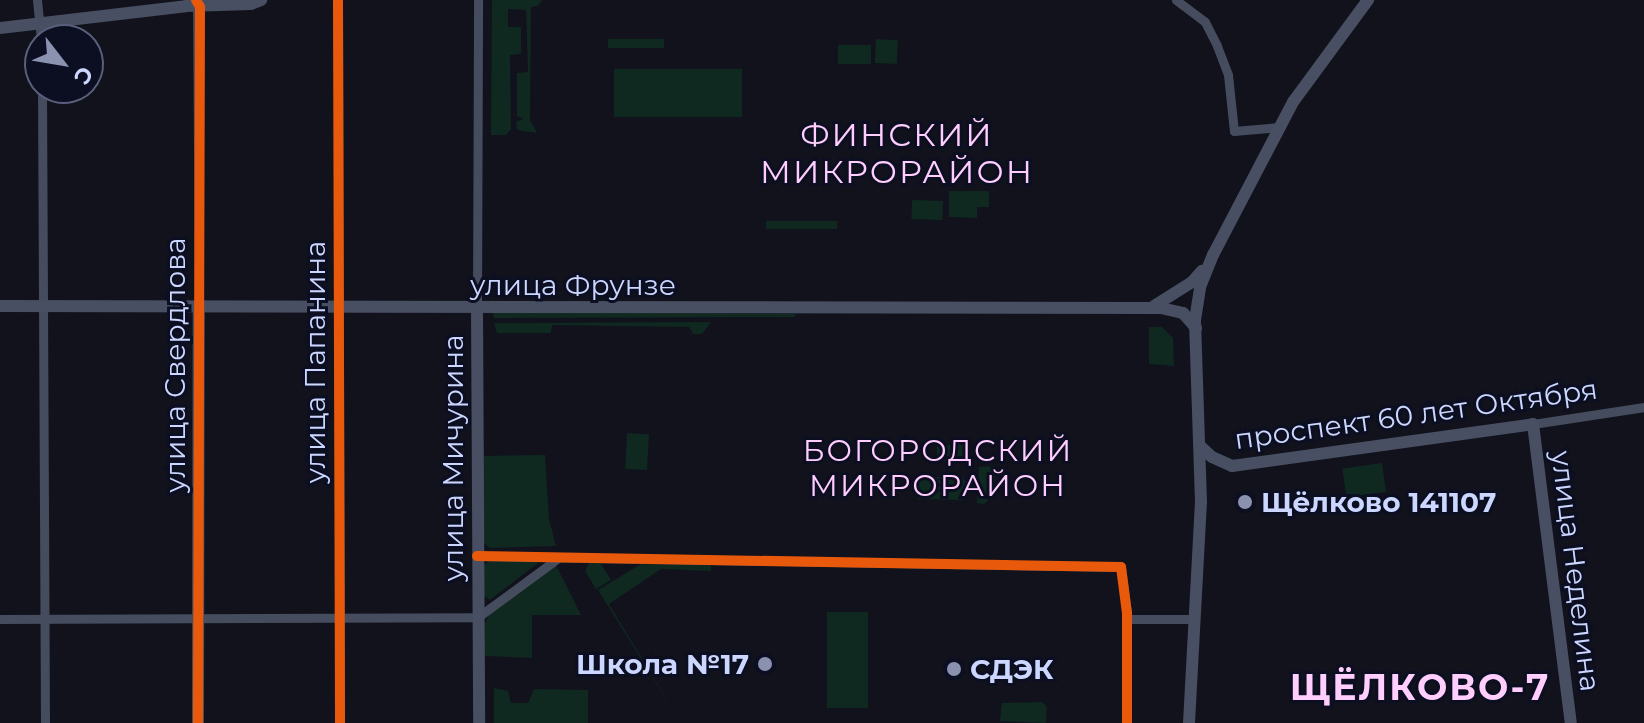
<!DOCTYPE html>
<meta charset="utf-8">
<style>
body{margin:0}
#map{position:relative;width:1644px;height:723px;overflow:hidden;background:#11121c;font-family:Montserrat,sans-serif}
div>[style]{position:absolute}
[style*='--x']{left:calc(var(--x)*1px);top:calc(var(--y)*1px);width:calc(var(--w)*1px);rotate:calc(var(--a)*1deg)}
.green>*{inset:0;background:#0f2820;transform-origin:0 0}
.street>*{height:9px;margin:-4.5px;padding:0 4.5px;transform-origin:4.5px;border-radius:4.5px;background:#454c5d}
.secondary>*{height:12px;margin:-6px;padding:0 6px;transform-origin:6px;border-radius:6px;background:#484f63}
.cycleway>*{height:10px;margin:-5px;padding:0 5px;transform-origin:5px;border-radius:5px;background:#e8590c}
.dots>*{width:22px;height:22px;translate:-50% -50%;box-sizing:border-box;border:4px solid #0c0f21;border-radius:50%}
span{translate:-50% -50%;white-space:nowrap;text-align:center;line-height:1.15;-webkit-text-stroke:6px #0c0f21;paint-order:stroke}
.street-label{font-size:28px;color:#ccd7ff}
.poi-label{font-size:28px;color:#ccd7ff;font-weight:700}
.left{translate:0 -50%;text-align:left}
.right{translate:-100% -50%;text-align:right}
.neighbourhood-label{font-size:30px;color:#ffcefd;letter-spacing:2px}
.quarter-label{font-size:32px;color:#ffcefd;letter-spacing:2px}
.district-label{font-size:36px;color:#ffcefd;font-weight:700;letter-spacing:2px}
.north{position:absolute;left:24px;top:24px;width:80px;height:80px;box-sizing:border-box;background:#0c0f21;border:2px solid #595f7a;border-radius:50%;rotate:121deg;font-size:22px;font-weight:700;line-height:32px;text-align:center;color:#ccd7ff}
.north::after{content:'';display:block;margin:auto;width:28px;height:36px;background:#8b92b0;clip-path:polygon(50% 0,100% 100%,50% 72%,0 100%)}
</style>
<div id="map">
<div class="green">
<div style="clip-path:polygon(492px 0,542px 0,538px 6px,531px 7px,530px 120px,537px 133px,517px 130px,516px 122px,523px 119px,517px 116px,517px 73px,528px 72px,526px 10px,508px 9px,508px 27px,521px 27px,521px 54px,510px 55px,511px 129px,506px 135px,491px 135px)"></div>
<div style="left:608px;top:39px;width:56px;height:9px"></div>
<div style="left:876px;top:39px;width:22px;height:24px;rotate:3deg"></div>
<div style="left:838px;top:45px;width:33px;height:19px"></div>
<div style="left:742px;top:69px;width:48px;height:128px;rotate:90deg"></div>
<div style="clip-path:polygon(949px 191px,989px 191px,989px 207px,977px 207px,977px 218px,949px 217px)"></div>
<div style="left:912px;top:200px;width:31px;height:19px;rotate:2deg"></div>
<div style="left:766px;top:221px;width:71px;height:8px"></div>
<div style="clip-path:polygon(493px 312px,795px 314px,795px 317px,494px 318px)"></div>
<div style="clip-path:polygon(711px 322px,702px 334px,693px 334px,689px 327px,552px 325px,551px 333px,497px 333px,494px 323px)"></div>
<div style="clip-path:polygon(1149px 327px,1162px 327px,1173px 338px,1174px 366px,1149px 364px)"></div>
<div style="left:627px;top:433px;width:22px;height:36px;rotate:3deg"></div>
<div style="left:937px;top:445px;width:33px;height:16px"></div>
<div style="clip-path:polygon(545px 455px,549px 519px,556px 546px,490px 548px,484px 543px,482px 456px)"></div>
<div style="left:1382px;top:463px;width:29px;height:40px;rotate:82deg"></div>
<div style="clip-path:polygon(995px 466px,995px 493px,984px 504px,977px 503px,979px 467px)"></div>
<div style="clip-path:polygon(921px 477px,962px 477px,965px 481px,965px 497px,962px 500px,918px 499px,917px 479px)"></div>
<div style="clip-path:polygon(490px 560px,542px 560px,490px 600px,484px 596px,484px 565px)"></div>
<div style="clip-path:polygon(590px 561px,600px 562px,611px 580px,596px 589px,585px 571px)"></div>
<div style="clip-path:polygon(641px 564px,711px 565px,711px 571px,661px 569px,609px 604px,681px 723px,598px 590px)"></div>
<div style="clip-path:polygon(556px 565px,581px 615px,532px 615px,532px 658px,484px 656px,485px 623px,489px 614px)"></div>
<div style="left:827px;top:612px;width:41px;height:96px"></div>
<div style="clip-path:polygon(494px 688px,508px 691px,511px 703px,528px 703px,534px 689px,588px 690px,588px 723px,494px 723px)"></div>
<div style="clip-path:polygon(1042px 702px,1047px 707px,1046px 723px,1000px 721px,1002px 703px)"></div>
</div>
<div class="street">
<div style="--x:37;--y:0;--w:40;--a:84.3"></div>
<div style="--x:338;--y:0;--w:723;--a:89.84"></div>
<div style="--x:1176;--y:0;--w:36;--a:37"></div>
<div style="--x:1205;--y:22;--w:27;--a:63"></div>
<div style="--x:1217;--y:46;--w:31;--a:69"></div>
<div style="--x:1228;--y:75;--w:56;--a:83.9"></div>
<div style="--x:1234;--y:131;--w:45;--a:-5.1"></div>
<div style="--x:197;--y:3;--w:304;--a:89.6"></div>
<div style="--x:42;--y:88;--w:635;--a:89.73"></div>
<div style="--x:477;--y:309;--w:309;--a:-89.8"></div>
<div style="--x:1533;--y:424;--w:112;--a:-8.7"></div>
<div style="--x:477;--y:556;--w:644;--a:0.98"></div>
<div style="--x:1121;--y:567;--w:46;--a:82.6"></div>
<div style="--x:1127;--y:613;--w:110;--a:90"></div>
<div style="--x:0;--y:619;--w:478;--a:-0.2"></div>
<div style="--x:478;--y:617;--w:98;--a:-36.3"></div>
<div style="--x:1127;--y:619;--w:66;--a:0"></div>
</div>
<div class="secondary">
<div style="--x:0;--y:28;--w:187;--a:-6.7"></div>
<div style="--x:186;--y:6;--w:65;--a:-1.8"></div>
<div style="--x:251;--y:4;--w:11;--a:-22"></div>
<div style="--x:0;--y:306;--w:1161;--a:0.1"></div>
<div style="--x:1161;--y:308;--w:23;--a:13"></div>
<div style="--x:1183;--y:313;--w:20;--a:49"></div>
<div style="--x:1154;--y:306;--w:45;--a:-32.3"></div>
<div style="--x:1192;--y:282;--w:15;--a:-48"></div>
<div style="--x:477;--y:309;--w:414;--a:89.7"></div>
<div style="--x:1200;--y:446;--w:16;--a:43"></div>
<div style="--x:1212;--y:457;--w:22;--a:24"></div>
<div style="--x:1232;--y:466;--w:304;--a:-7.9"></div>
<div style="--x:1533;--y:424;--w:301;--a:82.8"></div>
<div style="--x:198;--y:723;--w:416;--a:-89.9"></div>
<div style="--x:1189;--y:723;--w:221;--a:-86.9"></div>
<div style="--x:1201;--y:502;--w:182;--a:-91.9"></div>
<div style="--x:1195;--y:320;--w:33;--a:-81"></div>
<div style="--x:1200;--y:287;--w:35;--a:-68"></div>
<div style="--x:1213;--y:255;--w:173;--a:-62.4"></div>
<div style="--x:1293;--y:102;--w:127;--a:-53.7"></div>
</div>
<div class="cycleway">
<div style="--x:196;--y:0;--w:8;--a:60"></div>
<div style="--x:200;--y:7;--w:716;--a:90.16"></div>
<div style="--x:338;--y:0;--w:723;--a:89.84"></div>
<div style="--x:477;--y:556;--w:644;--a:0.98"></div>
<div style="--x:1121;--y:567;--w:46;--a:82.6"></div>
<div style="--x:1127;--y:613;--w:110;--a:90"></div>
</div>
<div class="dots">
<div style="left:1245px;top:502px;background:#8b92b0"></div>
<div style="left:765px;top:664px;background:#8b92b0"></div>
<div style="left:954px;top:669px;background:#8b92b0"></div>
</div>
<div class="street-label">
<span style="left:573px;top:285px">улица Фрунзе</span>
<span style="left:315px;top:362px;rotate:-90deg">улица Папанина</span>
<span style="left:175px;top:365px;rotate:-90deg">улица Свердлова</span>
<span style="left:1416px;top:414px;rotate:-8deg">проспект 60 лет Октября</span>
<span style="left:453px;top:458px;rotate:-90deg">улица Мичурина</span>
<span style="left:1576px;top:571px;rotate:83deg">улица Неделина</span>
</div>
<div class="poi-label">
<span class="left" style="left:1261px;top:502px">Щёлково 141107</span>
<span class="right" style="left:749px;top:664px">Школа №17</span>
<span class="left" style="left:970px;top:669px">СДЭК</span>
</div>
<div class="neighbourhood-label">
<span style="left:938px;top:468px">БОГОРОДСКИЙ<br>МИКРОРАЙОН</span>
</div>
<div class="quarter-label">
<span style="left:897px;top:154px">ФИНСКИЙ<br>МИКРОРАЙОН</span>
</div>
<div class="district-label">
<span style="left:1420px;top:688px">ЩЁЛКОВО-7</span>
</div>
<div class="north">С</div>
</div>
